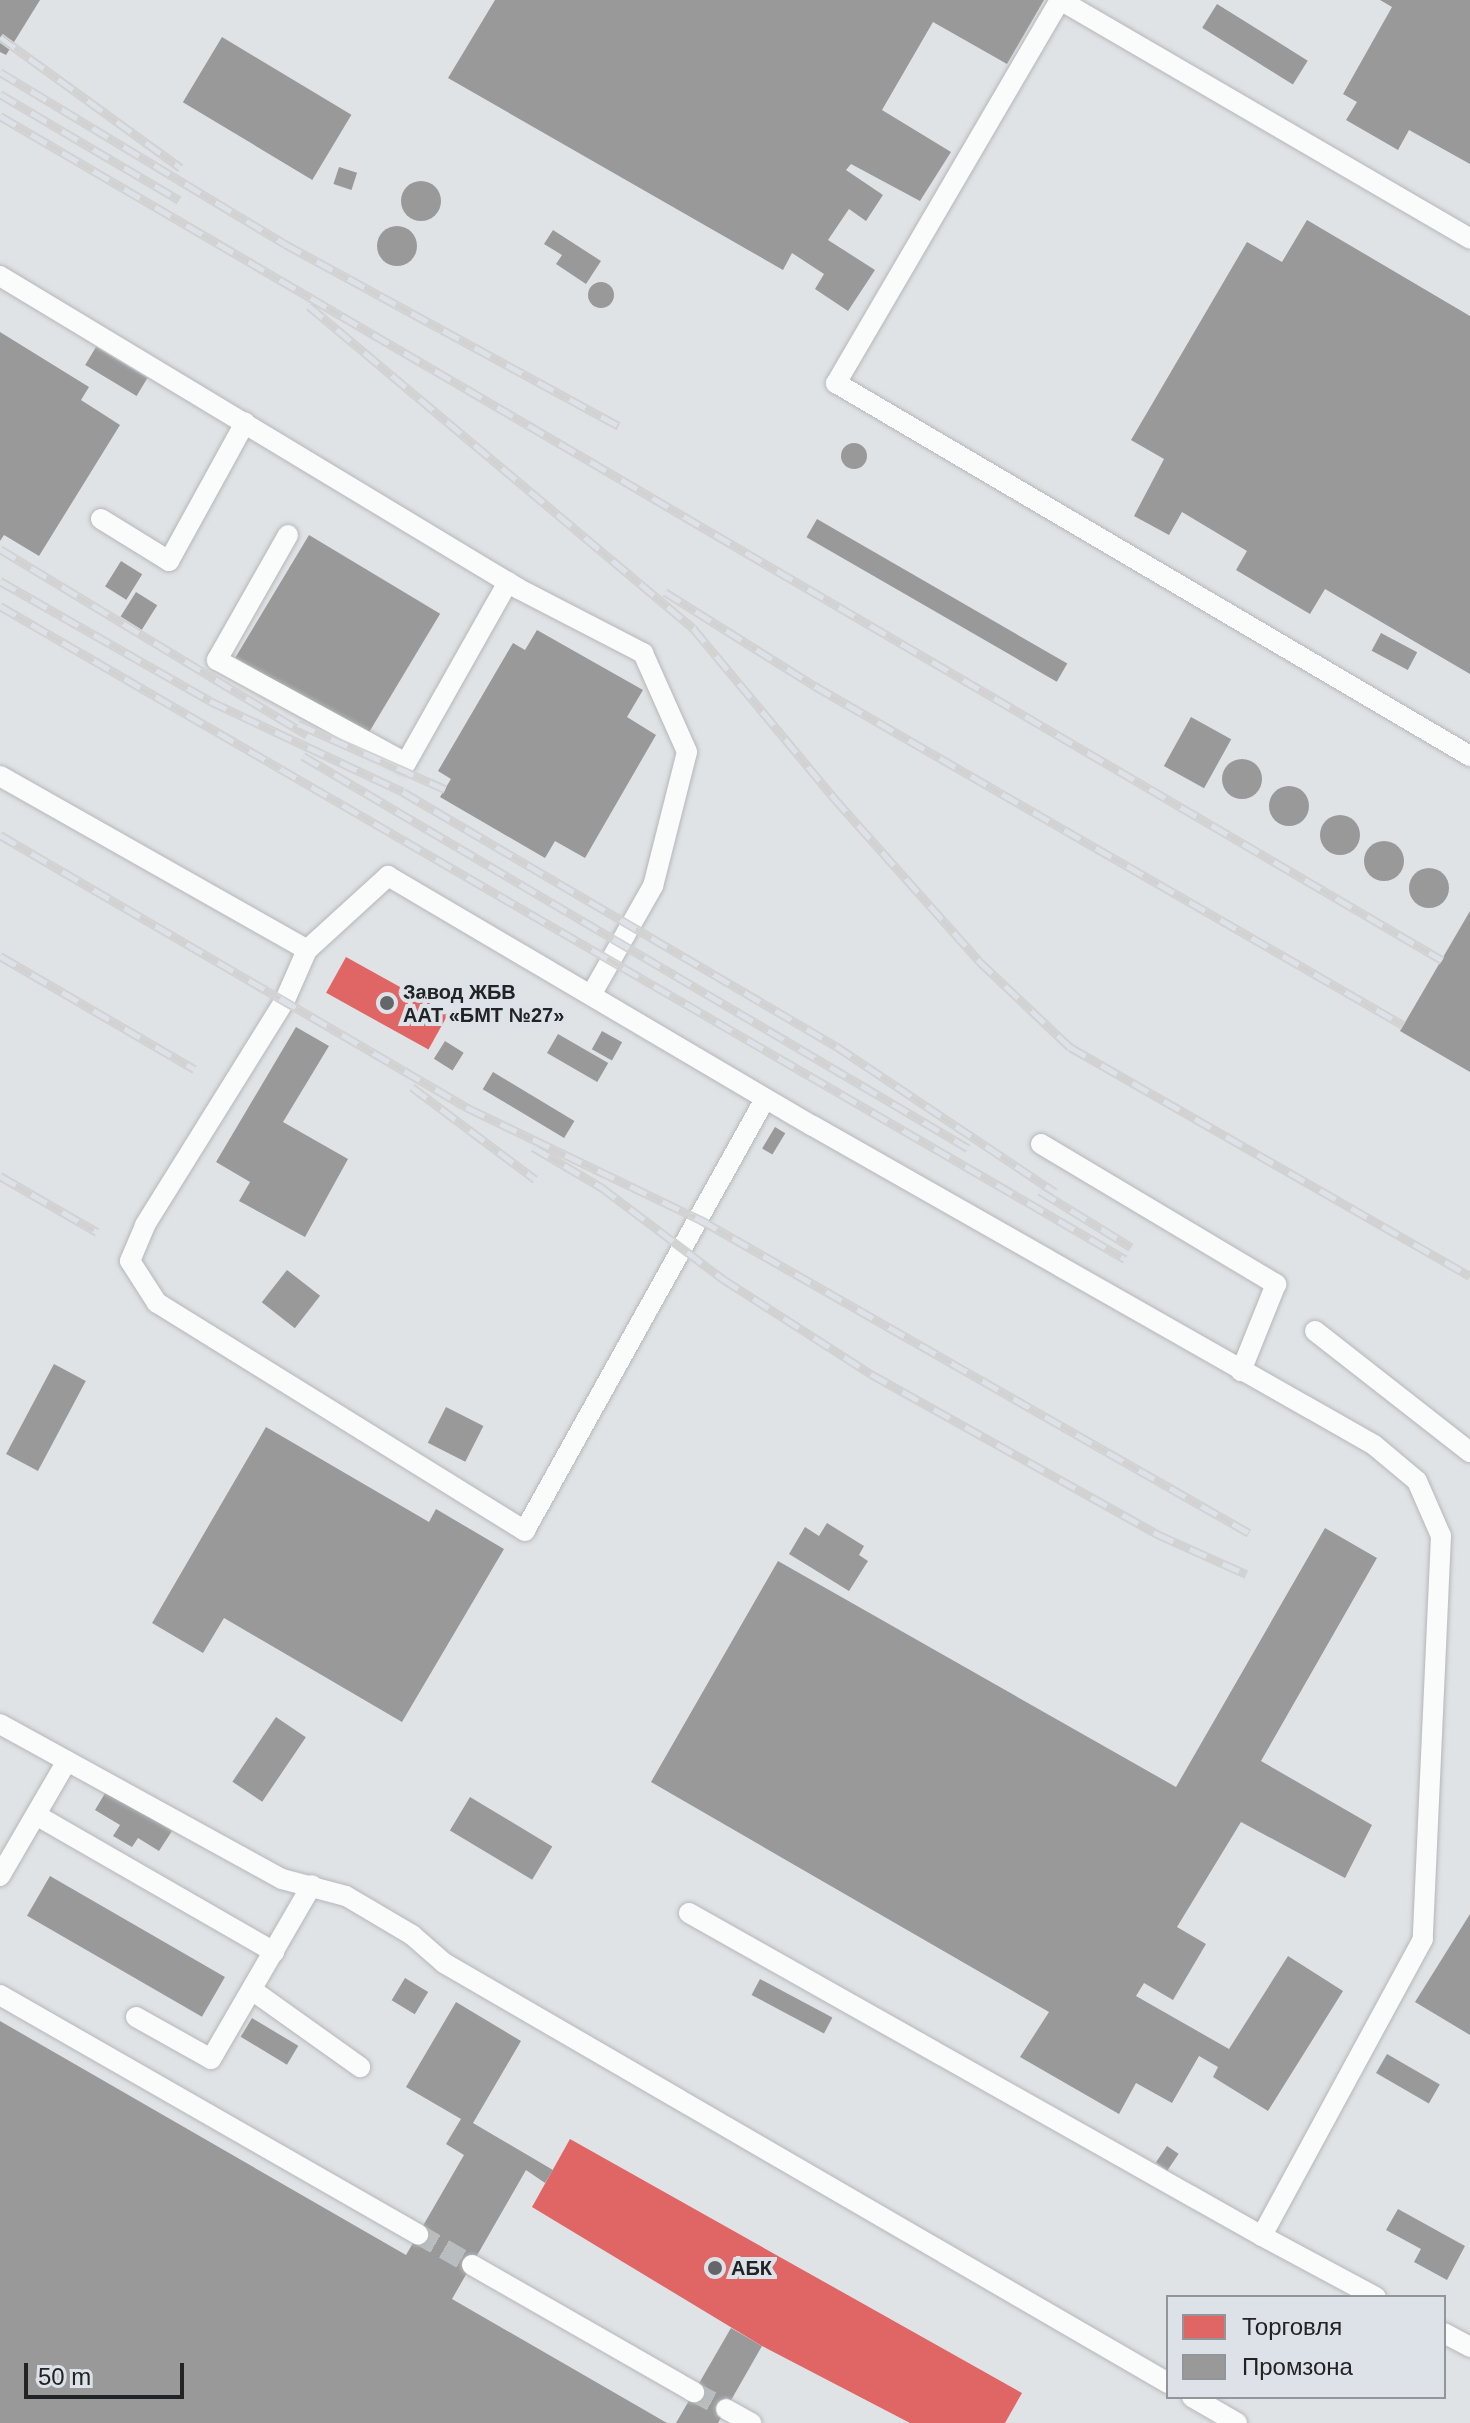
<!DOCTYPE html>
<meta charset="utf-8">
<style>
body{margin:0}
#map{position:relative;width:1470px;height:2423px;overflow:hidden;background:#e0e3e6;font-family:Helvetica,sans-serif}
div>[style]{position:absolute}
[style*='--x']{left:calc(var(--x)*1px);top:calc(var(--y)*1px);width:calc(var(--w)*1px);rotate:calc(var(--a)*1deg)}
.shops>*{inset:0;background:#e06666;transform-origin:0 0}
.industry>*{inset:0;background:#999;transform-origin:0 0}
.round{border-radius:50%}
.minor-tunnel>*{height:20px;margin-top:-10px;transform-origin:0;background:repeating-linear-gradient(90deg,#babdbf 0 20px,transparent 0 30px)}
.roads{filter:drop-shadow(0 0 2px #b5b7b9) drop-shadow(0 0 2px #b5b7b9)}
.minor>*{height:20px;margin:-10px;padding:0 10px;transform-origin:10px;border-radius:10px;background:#fafbfb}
.rail>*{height:9px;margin-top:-4.5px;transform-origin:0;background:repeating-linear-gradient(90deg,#dde2e9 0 18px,#d2d2d3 0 36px);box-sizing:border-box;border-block:2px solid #d2d2d3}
.dots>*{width:22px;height:22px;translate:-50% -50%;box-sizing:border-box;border:4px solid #dde2e9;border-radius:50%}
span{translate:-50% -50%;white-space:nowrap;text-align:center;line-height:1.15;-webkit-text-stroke:8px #dde2e9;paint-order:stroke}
.poi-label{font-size:20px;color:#212325;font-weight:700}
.left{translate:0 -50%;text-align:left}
.legend{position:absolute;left:1166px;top:2295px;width:280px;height:104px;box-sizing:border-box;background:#dde2e9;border:2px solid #92969b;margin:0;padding:10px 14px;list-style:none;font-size:24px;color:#212325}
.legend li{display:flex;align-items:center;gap:16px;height:40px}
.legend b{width:40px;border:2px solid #92969b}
.scale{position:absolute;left:24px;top:2363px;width:160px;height:36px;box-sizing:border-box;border:4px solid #212325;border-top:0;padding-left:10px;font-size:24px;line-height:28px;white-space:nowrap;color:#212325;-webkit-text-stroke:6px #dde2e9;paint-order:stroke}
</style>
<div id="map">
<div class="shops">
<div style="left:346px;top:957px;width:117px;height:41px;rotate:29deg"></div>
<div style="clip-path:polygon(570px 2139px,1022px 2393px,1005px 2423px,910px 2423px,762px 2346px,532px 2207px)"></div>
</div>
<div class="industry">
<div style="clip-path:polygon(0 0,40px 0,6px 55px,0 52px)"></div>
<div style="clip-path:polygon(495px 0,1044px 0,1007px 64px,933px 22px,882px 110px,951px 152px,920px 201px,851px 164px,846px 170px,883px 195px,866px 221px,849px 209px,828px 240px,875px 270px,848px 311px,815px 289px,824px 274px,792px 253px,783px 270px,448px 78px)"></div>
<div style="clip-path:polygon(1380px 0,1470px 0,1470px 164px,1409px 130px,1398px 150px,1346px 120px,1357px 102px,1343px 94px,1392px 7px)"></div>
<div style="left:1217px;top:4px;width:107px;height:28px;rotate:32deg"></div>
<div style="left:222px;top:37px;width:151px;height:76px;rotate:31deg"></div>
<div style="left:339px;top:167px;width:19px;height:18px;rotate:18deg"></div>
<div class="round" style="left:401px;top:181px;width:40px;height:40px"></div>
<div style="clip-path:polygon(1307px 220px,1470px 316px,1470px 674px,1325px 589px,1310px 614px,1236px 570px,1247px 551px,1182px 512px,1169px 535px,1134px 516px,1164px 459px,1131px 440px,1247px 242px,1282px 262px)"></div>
<div class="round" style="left:377px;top:226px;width:40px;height:40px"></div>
<div style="clip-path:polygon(553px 230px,601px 261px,586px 284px,556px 264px,562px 255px,544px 244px)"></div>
<div class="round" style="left:588px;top:282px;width:26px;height:26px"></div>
<div style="clip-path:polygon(0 332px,89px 387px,81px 400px,120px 425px,39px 556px,4px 535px,0 541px)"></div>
<div style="left:96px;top:347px;width:60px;height:21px;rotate:31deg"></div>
<div class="round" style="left:841px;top:443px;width:26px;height:26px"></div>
<div style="left:817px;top:519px;width:289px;height:21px;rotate:30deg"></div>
<div style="left:309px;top:535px;width:153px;height:143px;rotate:31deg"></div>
<div style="left:121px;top:561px;width:25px;height:30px;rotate:32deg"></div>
<div style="left:136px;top:592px;width:25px;height:29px;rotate:32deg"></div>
<div style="clip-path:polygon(537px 630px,643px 690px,627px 717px,656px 735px,585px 858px,555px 841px,545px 858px,440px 797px,451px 779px,438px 771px,513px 643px,525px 650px)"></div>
<div style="left:1381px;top:633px;width:41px;height:20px;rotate:28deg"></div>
<div style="left:1191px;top:717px;width:46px;height:56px;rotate:29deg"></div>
<div class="round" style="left:1222px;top:759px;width:40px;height:40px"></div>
<div class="round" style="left:1269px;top:786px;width:40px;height:40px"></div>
<div class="round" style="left:1320px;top:815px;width:40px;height:40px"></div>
<div class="round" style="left:1364px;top:841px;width:40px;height:40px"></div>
<div class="round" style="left:1409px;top:868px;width:40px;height:40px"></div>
<div style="clip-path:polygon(1470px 911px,1470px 1072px,1400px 1031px)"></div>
<div style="clip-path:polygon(296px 1027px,329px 1046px,283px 1122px,348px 1159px,305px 1237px,239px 1201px,250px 1182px,216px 1162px)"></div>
<div style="left:602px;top:1031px;width:23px;height:21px;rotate:29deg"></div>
<div style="left:558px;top:1034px;width:58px;height:22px;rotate:30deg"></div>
<div style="left:445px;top:1041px;width:22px;height:21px;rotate:32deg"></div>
<div style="left:493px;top:1072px;width:95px;height:20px;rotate:31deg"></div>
<div style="left:775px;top:1127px;width:12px;height:25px;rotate:31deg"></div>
<div style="left:287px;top:1270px;width:42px;height:41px;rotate:38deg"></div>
<div style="left:54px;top:1364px;width:36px;height:102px;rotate:28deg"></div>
<div style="left:446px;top:1407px;width:42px;height:40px;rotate:27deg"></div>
<div style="clip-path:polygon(266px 1427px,429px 1522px,436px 1509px,504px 1549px,402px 1722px,224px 1618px,203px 1653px,152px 1623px)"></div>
<div style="clip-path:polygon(827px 1523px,864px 1546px,859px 1555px,868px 1561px,849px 1591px,789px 1554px,805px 1527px,819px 1536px)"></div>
<div style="clip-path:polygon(1325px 1528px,1377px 1558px,1261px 1761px,1372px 1825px,1345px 1878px,1241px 1822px,1177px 1927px,1206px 1944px,1173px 2000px,1144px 1983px,1136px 1996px,1229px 2049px,1288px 1956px,1343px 1991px,1268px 2111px,1213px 2077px,1218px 2067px,1199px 2056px,1172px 2103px,1136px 2083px,1119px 2114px,1020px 2057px,1049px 2012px,651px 1782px,778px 1561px,1176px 1787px)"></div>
<div style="left:276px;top:1717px;width:36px;height:78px;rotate:34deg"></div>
<div style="clip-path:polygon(107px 1790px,172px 1831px,159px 1851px,138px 1838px,132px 1847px,113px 1836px,120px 1825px,95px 1810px)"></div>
<div style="left:470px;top:1797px;width:96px;height:39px;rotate:31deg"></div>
<div style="left:50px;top:1876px;width:202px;height:46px;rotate:30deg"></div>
<div style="clip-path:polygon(1470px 1914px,1470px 2035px,1415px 2002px)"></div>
<div style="left:405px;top:1978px;width:27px;height:26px;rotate:31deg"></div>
<div style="left:760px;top:1979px;width:82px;height:18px;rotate:28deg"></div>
<div style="clip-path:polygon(456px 2002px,521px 2041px,473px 2123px,553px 2170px,545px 2183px,526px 2170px,452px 2299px,667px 2423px,0 2423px,0 2021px,406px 2255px,464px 2155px,446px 2144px,461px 2119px,406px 2087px)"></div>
<div style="left:252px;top:2018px;width:54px;height:22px;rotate:31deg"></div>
<div style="left:1387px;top:2054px;width:61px;height:22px;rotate:30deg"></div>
<div style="left:1167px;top:2146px;width:14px;height:20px;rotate:34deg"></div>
<div style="clip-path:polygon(1398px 2209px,1465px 2246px,1447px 2280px,1414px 2262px,1421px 2249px,1386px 2230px)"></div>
<div style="clip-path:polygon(731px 2328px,762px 2346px,718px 2423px,676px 2423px)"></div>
</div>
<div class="minor-tunnel">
<div style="--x:418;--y:2234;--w:62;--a:29.9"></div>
<div style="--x:694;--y:2392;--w:36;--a:28"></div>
</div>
<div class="roads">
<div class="minor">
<div style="--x:1060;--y:0;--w:444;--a:120.3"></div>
<div style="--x:836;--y:383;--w:736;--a:30.47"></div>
<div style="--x:1060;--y:0;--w:475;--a:30.2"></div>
<div style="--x:0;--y:276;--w:606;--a:31.09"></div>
<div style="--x:519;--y:589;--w:140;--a:27.3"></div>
<div style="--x:643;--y:653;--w:108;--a:66"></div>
<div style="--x:687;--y:752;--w:138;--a:104.2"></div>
<div style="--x:653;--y:886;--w:125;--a:119.6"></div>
<div style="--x:101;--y:519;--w:80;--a:31.7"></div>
<div style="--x:169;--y:561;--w:158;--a:-61.2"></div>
<div style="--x:288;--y:535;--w:144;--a:119.6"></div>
<div style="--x:217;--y:660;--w:215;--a:28.6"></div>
<div style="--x:406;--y:763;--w:208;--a:-60.6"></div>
<div style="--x:0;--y:776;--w:353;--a:29.5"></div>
<div style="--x:765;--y:1099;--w:494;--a:119.1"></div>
<div style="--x:525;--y:1531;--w:433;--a:-148.2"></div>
<div style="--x:157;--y:1303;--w:50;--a:-122.7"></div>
<div style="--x:130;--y:1261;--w:39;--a:-67"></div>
<div style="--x:145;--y:1225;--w:265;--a:-58.1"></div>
<div style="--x:285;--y:1000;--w:55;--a:-66.3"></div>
<div style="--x:307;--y:950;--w:110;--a:-42.4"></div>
<div style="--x:388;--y:876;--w:493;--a:30.5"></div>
<div style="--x:813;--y:1126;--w:645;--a:29.62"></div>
<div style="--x:1374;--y:1445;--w:56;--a:39.9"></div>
<div style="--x:1417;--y:1481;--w:60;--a:66.4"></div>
<div style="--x:1441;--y:1536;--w:403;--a:92.6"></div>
<div style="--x:1423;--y:1939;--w:338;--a:118.5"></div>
<div style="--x:1262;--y:2236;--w:129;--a:28.2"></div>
<div style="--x:1041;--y:1144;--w:274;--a:30.8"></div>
<div style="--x:1276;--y:1284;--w:94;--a:111.9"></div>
<div style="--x:1315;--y:1331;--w:197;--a:38"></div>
<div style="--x:0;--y:1724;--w:322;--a:28.8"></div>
<div style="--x:282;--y:1879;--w:66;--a:14.9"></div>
<div style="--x:346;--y:1896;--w:77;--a:30.6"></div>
<div style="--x:412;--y:1935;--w:43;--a:41.2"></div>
<div style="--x:444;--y:1963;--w:837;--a:30.12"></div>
<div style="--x:36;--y:1815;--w:275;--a:29.9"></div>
<div style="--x:0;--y:1876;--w:133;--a:-59.8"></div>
<div style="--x:689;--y:1913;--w:658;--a:29.41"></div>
<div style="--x:252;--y:1990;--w:133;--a:35.5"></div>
<div style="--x:0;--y:1995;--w:482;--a:29.8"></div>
<div style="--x:136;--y:2017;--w:86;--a:29.2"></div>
<div style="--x:211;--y:2059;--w:201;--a:-59.9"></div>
<div style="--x:472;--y:2265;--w:256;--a:29.8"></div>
<div style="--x:1444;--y:2333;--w:30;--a:28"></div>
<div style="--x:1192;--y:2397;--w:52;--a:30"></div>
<div style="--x:726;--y:2409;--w:29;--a:29"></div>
</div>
</div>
<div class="rail">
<div style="--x:0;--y:37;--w:223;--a:35.9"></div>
<div style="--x:0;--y:72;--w:333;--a:31.1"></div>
<div style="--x:285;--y:244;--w:380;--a:28.6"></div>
<div style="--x:0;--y:94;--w:208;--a:30.6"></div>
<div style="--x:0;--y:116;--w:1671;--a:30.34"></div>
<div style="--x:309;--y:306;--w:501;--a:39.98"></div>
<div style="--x:693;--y:628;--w:221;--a:50.3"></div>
<div style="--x:834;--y:798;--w:218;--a:48.3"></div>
<div style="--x:979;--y:961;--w:125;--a:43.4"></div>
<div style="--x:1070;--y:1047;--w:461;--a:29.8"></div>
<div style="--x:0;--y:549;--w:359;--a:31.2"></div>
<div style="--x:0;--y:581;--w:242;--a:29.7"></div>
<div style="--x:210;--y:701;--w:213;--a:25.2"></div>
<div style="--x:403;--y:792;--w:502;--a:30.4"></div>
<div style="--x:836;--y:1046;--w:263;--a:33.7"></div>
<div style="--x:665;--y:592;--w:177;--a:32.1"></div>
<div style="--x:815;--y:686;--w:679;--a:29.96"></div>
<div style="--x:0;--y:606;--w:1301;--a:30.13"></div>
<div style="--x:298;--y:724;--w:161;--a:23.9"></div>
<div style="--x:303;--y:756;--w:772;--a:30.52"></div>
<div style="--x:0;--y:835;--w:542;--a:30.26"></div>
<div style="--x:468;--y:1108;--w:259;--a:25.7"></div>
<div style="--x:701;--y:1220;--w:631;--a:29.73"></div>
<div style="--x:0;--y:956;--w:225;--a:30.2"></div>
<div style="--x:412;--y:1087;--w:154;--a:36.8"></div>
<div style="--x:533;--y:1147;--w:79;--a:30.5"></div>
<div style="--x:601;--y:1187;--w:153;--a:37"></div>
<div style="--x:723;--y:1279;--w:176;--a:32.7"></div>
<div style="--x:871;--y:1374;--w:328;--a:29.2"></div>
<div style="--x:1157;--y:1534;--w:98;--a:24.2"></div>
<div style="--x:0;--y:1176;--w:112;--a:30"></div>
<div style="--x:1040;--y:1191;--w:107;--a:31.6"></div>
</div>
<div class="dots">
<div style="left:387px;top:1003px;background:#646669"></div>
<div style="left:715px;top:2268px;background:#646669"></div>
</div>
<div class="poi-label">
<span class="left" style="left:403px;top:1004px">Завод ЖБВ<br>ААТ «БМТ №27»</span>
<span class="left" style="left:731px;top:2268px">АБК</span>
</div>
<ul class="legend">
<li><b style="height:22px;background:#e06666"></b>Торговля</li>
<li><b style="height:22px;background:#999"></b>Промзона</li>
</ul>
<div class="scale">50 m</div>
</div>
